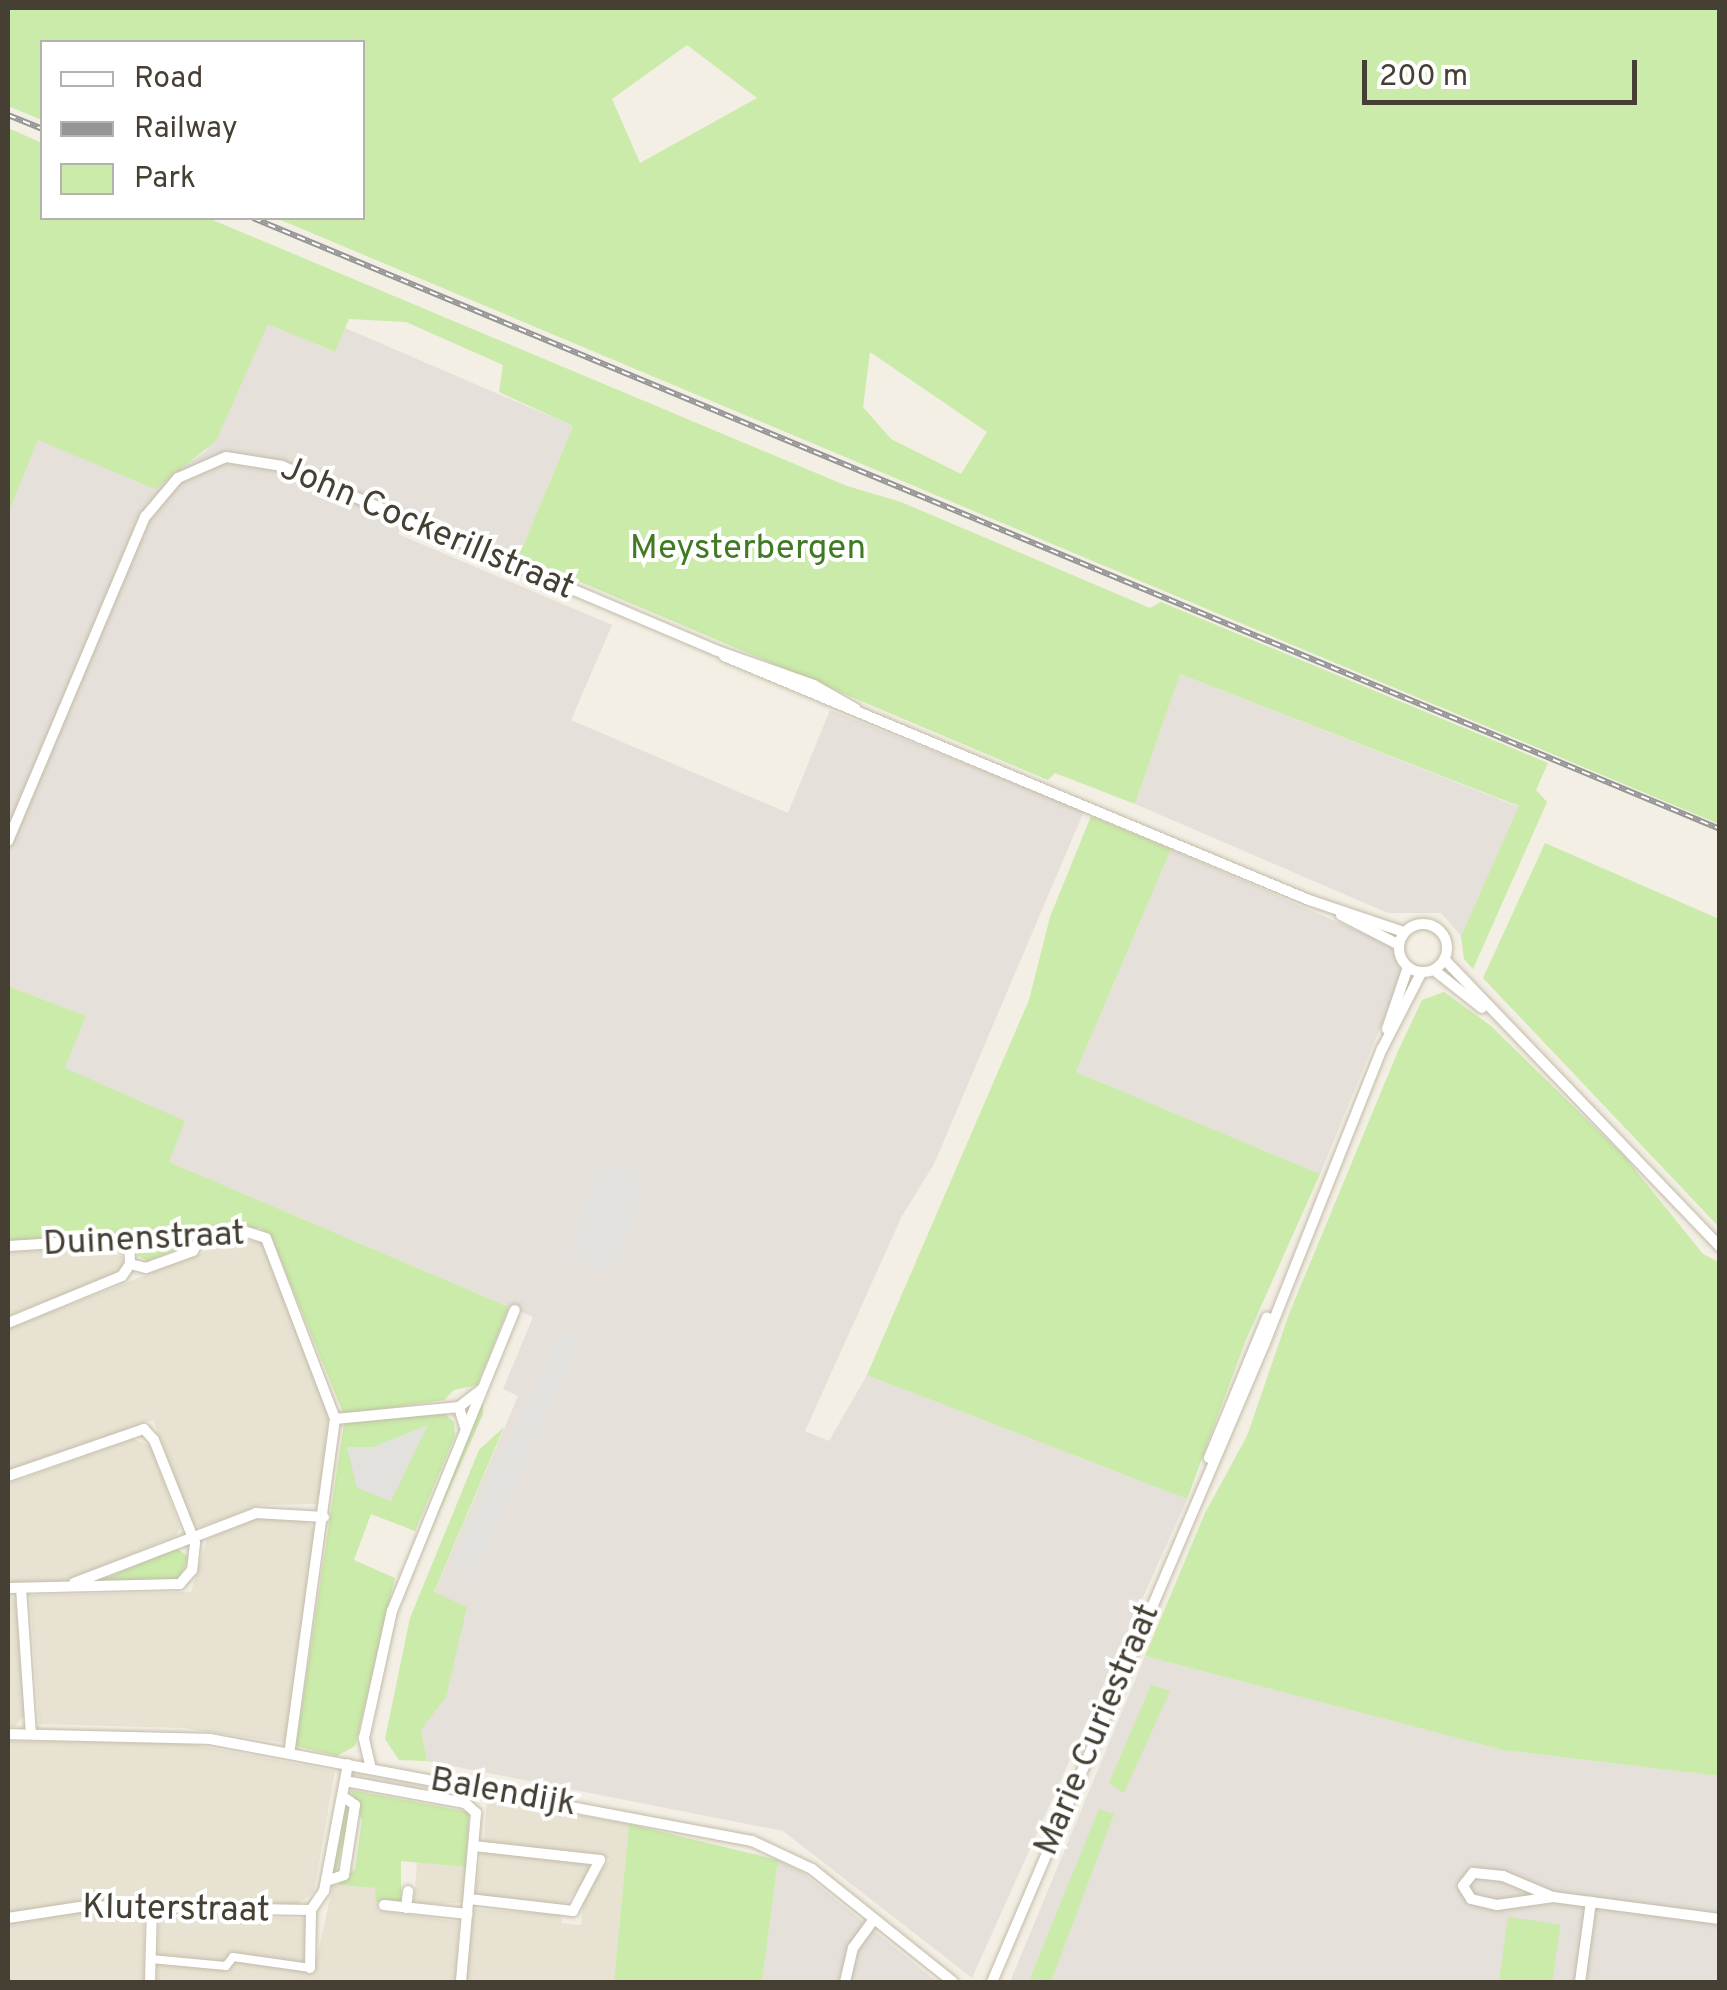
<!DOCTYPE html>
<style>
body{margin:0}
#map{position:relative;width:1727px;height:1990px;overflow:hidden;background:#f3efe4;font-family:Overpass,sans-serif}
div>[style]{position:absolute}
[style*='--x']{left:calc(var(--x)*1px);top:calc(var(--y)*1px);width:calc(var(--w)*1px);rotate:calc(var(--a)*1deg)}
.residential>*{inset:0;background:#e8e2d2}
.industrial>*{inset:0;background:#e5e0d9}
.green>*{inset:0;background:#caeba9;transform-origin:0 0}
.parking>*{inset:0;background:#e3e1dd;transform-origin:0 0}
.roads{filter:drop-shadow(0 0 2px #c2bba9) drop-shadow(0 0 2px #c2bba9)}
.pedestrian>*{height:8px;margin:-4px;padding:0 4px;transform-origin:4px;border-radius:4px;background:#fff}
.minor>*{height:10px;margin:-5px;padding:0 5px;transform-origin:5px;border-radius:5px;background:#fff}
.minor>.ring{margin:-5px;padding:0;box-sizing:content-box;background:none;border:10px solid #fff;border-radius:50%}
.rail>*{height:6px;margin-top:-3px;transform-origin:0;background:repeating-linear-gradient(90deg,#fff 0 8px,#959595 0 16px);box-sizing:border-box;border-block:2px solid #959595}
span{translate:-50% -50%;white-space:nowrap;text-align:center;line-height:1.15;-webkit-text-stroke:8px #fff;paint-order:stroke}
.street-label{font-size:35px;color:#463f33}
.park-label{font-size:35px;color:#407b23}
.frame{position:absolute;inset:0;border:10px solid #463f33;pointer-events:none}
.legend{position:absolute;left:40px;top:40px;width:325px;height:180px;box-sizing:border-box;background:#fff;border:2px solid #b5b2ad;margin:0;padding:12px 18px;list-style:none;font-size:30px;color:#463f33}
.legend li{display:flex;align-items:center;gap:20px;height:50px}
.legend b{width:50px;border:2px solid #b5b2ad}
.scale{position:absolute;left:1362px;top:60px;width:275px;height:45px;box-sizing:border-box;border:5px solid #463f33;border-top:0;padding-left:12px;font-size:30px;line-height:35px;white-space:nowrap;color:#463f33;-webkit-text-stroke:8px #fff;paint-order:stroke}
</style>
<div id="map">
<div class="residential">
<div style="clip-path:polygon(223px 1238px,263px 1242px,329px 1412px,319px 1504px,260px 1505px,200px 1527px,193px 1524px,153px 1420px,8px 1470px,8px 1329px,202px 1253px)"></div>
<div style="clip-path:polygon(121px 1245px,123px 1265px,115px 1274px,8px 1316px,8px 1252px)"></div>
<div style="clip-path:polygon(133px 1439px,151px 1446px,180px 1528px,176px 1536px,59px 1583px,8px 1585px,8px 1484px)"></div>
<div style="clip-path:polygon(261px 1517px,303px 1519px,315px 1529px,285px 1743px,184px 1728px,39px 1724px,30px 1595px,191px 1592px,207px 1539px)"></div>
<div style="clip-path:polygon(8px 1594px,16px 1601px,25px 1715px,15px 1726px,8px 1727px)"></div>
<div style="clip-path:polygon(8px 1741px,190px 1744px,335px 1771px,314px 1892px,296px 1906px,90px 1901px,8px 1914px)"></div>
<div style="clip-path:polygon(487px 1799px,629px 1824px,614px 1982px,466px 1982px,473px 1909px,560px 1914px,562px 1923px,581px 1925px,584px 1895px,610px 1859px,484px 1842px)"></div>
<div style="clip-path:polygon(482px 1851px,587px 1863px,591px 1871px,564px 1906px,481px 1896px,475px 1893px)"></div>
<div style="clip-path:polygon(417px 1862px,466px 1867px,462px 1903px,414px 1904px)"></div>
<div style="clip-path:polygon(333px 1885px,376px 1888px,378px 1910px,459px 1922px,456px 1982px,157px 1982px,159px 1920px,166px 1914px,310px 1919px,315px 1966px)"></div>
<div style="clip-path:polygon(79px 1911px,144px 1916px,145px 1982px,8px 1982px,8px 1923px)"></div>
</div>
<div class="industrial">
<div style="clip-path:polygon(268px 323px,334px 352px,345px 328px,573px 426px,519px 556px,408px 510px,398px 534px,612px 625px,571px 720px,788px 813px,830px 710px,1084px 811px,934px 1164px,902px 1216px,805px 1431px,829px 1441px,867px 1375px,1187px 1499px,972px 1978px,783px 1831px,427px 1761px,421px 1730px,446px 1697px,434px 1593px,518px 1396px,503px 1389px,533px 1317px,169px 1162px,184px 1121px,64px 1068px,86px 1016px,8px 986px,8px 512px,37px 440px,183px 466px,206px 451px)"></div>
<div style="clip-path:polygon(1180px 674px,1519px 807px,1461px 936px,1441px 913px,1388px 913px,1135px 804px)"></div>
<div style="clip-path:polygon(1171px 849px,1390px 945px,1398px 958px,1401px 977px,1320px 1174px,1076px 1072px)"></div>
<div style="clip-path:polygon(1145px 1656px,1503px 1750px,1719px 1776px,1719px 1982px,1010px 1982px)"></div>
<div style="clip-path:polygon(778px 1860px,803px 1873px,937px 1982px,762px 1982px)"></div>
</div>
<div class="green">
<div style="clip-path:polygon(evenodd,8px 8px,1719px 8px,1719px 824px,276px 218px,362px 218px,362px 42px,42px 42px,42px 120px,8px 106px,8px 8px,687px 45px,757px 98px,640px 163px,612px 99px,687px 45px,8px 8px,870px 352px,987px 432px,961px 474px,891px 439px,863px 407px,870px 352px)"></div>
<div style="clip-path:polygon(8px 128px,42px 143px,42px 218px,208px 218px,847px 486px,901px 502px,1150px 608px,1161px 602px,1548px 763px,1536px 790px,1547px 802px,1473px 969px,1464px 959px,1461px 936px,1519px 806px,1180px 674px,1135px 804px,1055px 773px,1048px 780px,519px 556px,573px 426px,499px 392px,503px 365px,406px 322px,349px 319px,335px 352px,268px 324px,216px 441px,155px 489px,38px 440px,8px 513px)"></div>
<div style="clip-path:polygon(1091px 816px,1171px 849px,1076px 1072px,1320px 1174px,1245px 1342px,1187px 1499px,867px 1375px,1029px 1000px,1050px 917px)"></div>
<div style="clip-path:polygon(1545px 843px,1719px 919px,1719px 1227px,1483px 978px)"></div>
<div style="clip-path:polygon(8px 986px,86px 1016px,65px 1068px,185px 1121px,169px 1162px,509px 1307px,477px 1385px,454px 1390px,444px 1400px,344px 1415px,271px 1236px,260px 1228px,8px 1242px)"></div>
<div style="clip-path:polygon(1444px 992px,1491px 1026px,1624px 1156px,1703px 1254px,1719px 1262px,1719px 1776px,1503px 1750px,1145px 1656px,1205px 1513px,1247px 1436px,1289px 1314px,1398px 1051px,1422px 1000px)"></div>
<div style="clip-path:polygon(194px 1242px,148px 1261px,137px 1255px,145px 1244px)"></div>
<div style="clip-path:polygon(483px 1395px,483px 1414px,403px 1593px)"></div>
<div style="clip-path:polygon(443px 1412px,454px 1422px,455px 1436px,415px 1531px,371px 1514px,354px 1560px,395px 1578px,355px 1746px,337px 1756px,296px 1746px,344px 1423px)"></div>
<div style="clip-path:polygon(504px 1427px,434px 1592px,467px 1607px,446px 1697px,421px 1730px,427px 1761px,399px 1760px,385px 1739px,410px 1618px,479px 1450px)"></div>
<div style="clip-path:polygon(177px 1548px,188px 1557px,180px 1579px,97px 1582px)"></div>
<div style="clip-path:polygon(1151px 1685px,1170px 1691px,1124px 1793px,1109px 1783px)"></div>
<div style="clip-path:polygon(351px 1790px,469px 1812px,466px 1867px,401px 1861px,401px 1905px,376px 1902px,375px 1888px,337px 1885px,355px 1869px,362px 1820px)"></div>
<div style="clip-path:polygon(346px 1803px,352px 1806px,335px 1875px,332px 1873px)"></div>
<div style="clip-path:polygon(1099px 1809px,1114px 1814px,1051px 1982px,1040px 1982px,1030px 1978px)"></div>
<div style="clip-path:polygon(629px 1824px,778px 1860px,762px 1982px,614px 1982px)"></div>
<div style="left:1508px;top:1917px;width:53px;height:66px;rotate:8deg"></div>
</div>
<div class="parking">
<div style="left:602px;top:1159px;width:51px;height:104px;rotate:21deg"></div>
<div style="left:561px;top:1331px;width:23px;height:263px;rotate:25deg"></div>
<div style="clip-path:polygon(428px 1425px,391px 1501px,357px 1488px,347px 1447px,373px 1447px)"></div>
</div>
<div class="roads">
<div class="pedestrian">
<div style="--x:151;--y:1959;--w:75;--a:5.3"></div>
<div style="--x:226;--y:1966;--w:11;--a:-52"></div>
<div style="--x:233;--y:1957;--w:78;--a:8.1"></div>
</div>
<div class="minor">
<div style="--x:724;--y:656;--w:634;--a:22.64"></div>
<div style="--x:1309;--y:900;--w:100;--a:18.6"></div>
<div style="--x:8;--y:841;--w:352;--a:-67.1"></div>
<div style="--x:145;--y:517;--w:51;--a:-49.8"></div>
<div style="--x:178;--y:478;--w:52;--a:-23.6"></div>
<div style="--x:226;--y:457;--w:57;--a:9.1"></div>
<div style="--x:282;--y:466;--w:470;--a:23"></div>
<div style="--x:715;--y:650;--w:105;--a:19.5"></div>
<div style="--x:814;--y:685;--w:48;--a:29.7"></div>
<div style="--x:1341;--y:915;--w:65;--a:27.3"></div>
<div class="ring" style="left:1399px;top:924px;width:38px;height:38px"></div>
<div style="--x:1445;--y:960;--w:397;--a:46.2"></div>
<div style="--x:1434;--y:970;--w:61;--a:38.4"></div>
<div style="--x:1387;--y:1029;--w:65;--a:-71.3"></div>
<div style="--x:8;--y:1246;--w:236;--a:-3.6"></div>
<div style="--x:244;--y:1231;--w:23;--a:18"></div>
<div style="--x:266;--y:1238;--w:194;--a:69.1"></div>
<div style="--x:335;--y:1419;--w:338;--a:97.8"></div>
<div style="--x:130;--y:1264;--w:16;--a:14"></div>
<div style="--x:146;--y:1268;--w:50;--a:-19.9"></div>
<div style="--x:193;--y:1251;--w:20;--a:-60"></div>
<div style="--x:8;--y:1323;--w:123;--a:-22.4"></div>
<div style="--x:122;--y:1276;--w:14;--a:-56"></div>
<div style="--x:130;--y:1264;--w:25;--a:-92"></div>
<div style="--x:335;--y:1419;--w:125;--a:-5.5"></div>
<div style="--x:465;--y:1427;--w:21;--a:-107"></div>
<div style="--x:459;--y:1407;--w:29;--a:-38"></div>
<div style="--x:1209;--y:1458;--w:152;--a:-67.6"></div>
<div style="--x:8;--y:1476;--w:144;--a:-19.1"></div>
<div style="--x:144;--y:1429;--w:15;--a:48"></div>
<div style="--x:154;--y:1440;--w:111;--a:68.3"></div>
<div style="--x:195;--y:1543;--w:27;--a:96"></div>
<div style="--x:192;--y:1570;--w:18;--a:131"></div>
<div style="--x:180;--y:1584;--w:172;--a:178.7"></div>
<div style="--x:74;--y:1583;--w:195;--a:-21"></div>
<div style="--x:256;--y:1513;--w:68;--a:3.4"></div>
<div style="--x:21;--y:1588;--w:145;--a:86.1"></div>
<div style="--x:8;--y:1734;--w:202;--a:1.4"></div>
<div style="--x:210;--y:1739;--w:552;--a:10.66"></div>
<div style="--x:752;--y:1841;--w:66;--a:25"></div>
<div style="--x:812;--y:1869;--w:181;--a:38.7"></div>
<div style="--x:371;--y:1769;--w:32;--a:-103"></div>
<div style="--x:364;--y:1738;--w:130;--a:-77.6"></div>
<div style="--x:392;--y:1611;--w:325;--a:-67.8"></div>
<div style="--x:345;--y:1781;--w:122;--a:10.4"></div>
<div style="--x:465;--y:1803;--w:15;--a:42"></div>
<div style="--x:476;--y:1813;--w:170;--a:95.1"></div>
<div style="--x:326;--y:1881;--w:19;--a:-18"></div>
<div style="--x:344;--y:1875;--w:71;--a:-81.1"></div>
<div style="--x:355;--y:1805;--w:16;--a:-145"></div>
<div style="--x:1553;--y:1897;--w:54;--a:-157.2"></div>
<div style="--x:1503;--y:1876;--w:30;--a:-174"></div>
<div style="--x:1473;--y:1873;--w:16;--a:128"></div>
<div style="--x:1463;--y:1886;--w:15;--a:58"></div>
<div style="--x:1471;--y:1899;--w:27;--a:13"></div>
<div style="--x:1497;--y:1905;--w:57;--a:-8.1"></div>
<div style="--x:1553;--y:1897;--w:168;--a:7.5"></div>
<div style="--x:469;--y:1899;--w:105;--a:6.6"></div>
<div style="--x:573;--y:1911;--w:58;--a:-62.1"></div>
<div style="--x:600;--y:1860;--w:127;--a:-173.7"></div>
<div style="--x:384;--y:1905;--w:84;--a:6.1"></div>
<div style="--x:406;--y:1908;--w:17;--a:-83"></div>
<div style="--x:8;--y:1918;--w:79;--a:-8.7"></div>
<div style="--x:86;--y:1906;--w:225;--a:1"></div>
<div style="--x:311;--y:1910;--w:23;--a:-56"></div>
<div style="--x:324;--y:1891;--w:129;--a:-79.3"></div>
<div style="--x:310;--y:1968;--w:58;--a:-89"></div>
<div style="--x:150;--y:1982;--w:74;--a:-88.5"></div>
<div style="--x:845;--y:1982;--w:35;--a:-77"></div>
<div style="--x:853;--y:1948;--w:36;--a:-54"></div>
<div style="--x:992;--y:1982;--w:693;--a:-66.88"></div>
<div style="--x:1264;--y:1345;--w:319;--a:-68.3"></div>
<div style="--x:1382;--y:1049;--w:85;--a:-62.8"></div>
<div style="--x:1580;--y:1982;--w:81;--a:-82.2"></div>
</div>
</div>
<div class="rail">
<div style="--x:8;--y:115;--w:37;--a:22"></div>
<div style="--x:253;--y:218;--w:1589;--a:22.61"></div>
</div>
<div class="street-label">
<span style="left:427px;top:529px;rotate:23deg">John Cockerillstraat</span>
<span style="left:144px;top:1240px;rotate:-3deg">Duinenstraat</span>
<span style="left:1098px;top:1730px;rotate:-67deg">Marie Curiestraat</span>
<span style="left:503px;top:1793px;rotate:10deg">Balendijk</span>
<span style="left:176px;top:1910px;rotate:1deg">Kluterstraat</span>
</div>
<div class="park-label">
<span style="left:748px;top:549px">Meysterbergen</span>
</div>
<div class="frame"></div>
<ul class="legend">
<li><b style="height:12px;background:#fff"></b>Road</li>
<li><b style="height:12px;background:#959595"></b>Railway</li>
<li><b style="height:28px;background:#caeba9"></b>Park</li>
</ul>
<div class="scale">200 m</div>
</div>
